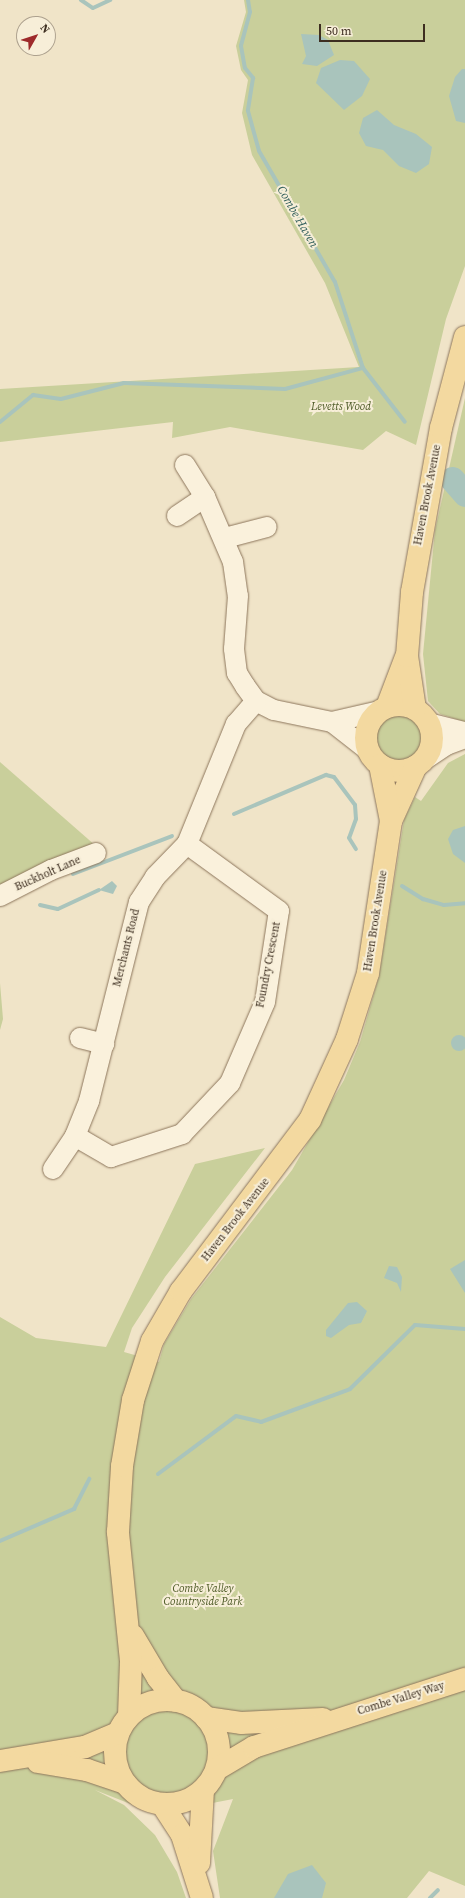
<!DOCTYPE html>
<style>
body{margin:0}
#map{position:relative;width:465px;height:1898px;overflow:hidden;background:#f0e4c8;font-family:"Source Serif 4",serif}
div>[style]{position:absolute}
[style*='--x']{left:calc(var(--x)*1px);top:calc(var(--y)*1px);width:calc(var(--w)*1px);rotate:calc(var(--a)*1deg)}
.green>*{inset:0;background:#c9cf9b}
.round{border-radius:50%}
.water>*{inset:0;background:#a9c4bc}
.stream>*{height:4px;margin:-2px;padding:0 2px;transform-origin:2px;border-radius:2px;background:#a9c4bc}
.river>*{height:25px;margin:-12.5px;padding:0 12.5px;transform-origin:12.5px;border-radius:12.5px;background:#a9c4bc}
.roads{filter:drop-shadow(0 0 1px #8d765c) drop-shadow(0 0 1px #8d765c)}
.minor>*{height:20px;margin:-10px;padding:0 10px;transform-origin:10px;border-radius:10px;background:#faf1dc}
.major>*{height:22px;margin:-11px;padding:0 11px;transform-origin:11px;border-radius:11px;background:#f3d9a0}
.major>.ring{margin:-11px;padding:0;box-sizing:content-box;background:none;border:22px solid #f3d9a0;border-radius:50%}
span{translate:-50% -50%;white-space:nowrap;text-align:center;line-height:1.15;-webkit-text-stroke:4px #f7eed8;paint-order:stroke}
.park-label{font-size:11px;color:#4d5a26;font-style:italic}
.street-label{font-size:11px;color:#3d2e20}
.water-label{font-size:12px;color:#2f5d5a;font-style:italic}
.north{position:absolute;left:16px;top:16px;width:40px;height:40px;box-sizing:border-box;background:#f7eed8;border:1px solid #ada18e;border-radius:50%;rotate:51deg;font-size:11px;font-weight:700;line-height:16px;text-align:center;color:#3d2e20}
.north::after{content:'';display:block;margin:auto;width:14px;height:18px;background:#9e2a2b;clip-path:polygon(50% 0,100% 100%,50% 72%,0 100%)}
.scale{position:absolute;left:319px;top:24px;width:106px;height:18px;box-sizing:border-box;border:2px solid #3d2e20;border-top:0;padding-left:5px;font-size:12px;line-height:14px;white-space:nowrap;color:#3d2e20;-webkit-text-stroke:3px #f7eed8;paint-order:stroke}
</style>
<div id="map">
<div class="green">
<div style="clip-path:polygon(244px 0,465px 0,465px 266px,446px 319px,416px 445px,386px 431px,363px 450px,230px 427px,172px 438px,173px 422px,0 442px,0 389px,359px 367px,325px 283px,252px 155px,242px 113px,248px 80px,241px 70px,236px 46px,246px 12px)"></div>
<div style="clip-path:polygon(465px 398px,465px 722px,440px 714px,428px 701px,423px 654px,435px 530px)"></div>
<div class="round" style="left:373px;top:712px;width:52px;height:52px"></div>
<div style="clip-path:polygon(465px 754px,465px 1886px,429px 1871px,407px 1898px,220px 1898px,213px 1851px,233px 1799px,156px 1814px,95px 1790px,124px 1805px,155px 1835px,177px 1872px,186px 1898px,0 1898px,0 1317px,36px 1338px,106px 1347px,195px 1164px,265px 1148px,165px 1277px,132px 1328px,124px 1352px,159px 1362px,164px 1344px,191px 1299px,292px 1170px,344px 1080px,360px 1042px,379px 976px,404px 820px,415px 797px,421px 801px,448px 763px)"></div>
<div style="clip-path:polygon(0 762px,96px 846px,0 888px)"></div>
<div style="clip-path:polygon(0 983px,3px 1019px,0 1030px)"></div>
</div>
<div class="water">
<div style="clip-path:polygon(301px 34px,319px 35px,328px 40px,334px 55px,317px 66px,302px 64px,306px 56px)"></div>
<div style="clip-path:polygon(340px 60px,354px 61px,370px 79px,362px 96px,344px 110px,316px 83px,321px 68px)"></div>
<div style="clip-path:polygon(462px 69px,465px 69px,465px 123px,456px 121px,449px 96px,455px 77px)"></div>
<div style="clip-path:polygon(377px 110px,394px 125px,416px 134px,432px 147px,429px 164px,416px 173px,399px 166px,383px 150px,366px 146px,359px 133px,363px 118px)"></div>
<div style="clip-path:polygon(465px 826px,465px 863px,453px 854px,448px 839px,453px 830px)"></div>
<div style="clip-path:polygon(112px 881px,117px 886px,113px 894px,99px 890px)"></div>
<div class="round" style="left:451px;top:1035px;width:16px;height:16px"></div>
<div style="clip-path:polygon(465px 1260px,465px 1293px,450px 1269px)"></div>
<div style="clip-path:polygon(389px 1266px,397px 1267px,402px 1277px,401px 1292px,397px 1283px,384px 1278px)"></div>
<div style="clip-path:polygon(357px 1302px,367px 1311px,361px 1323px,349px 1325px,331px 1338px,326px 1336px,326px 1330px,348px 1303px)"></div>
<div style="clip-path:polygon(312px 1865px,326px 1883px,322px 1898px,274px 1898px,288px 1874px)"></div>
</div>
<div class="stream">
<div style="--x:81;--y:0;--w:14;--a:34"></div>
<div style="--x:93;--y:8;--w:19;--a:-25"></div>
<div style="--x:248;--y:0;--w:12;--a:81"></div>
<div style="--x:250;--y:12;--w:35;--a:105"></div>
<div style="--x:241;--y:46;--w:22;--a:80"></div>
<div style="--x:245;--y:68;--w:13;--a:51"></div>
<div style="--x:253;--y:78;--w:33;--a:99"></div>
<div style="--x:248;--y:111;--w:41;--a:74.6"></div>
<div style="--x:259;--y:151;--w:151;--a:59.9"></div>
<div style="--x:335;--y:282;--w:90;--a:72"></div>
<div style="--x:363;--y:368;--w:68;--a:52.1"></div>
<div style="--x:0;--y:422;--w:43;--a:-39.3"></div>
<div style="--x:33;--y:395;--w:28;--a:8"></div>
<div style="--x:61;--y:399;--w:65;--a:-14.3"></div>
<div style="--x:124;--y:383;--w:161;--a:2.1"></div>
<div style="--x:285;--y:389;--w:81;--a:-15.1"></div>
<div style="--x:234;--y:814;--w:100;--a:-23"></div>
<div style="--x:326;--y:775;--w:8;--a:14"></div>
<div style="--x:334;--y:777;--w:35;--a:53"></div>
<div style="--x:355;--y:805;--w:14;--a:86"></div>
<div style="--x:356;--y:819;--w:20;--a:110"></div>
<div style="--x:349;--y:838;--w:13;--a:58"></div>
<div style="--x:73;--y:874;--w:106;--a:-21"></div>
<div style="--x:402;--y:886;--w:25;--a:32"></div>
<div style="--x:423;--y:899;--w:22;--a:16"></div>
<div style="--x:444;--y:905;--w:21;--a:-5"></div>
<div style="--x:40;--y:905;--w:18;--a:13"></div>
<div style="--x:58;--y:909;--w:45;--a:-24.9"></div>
<div style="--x:158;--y:1474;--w:97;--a:-36.6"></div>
<div style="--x:236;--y:1416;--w:26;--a:13"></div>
<div style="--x:261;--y:1422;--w:95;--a:-20.3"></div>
<div style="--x:350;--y:1389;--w:91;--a:-44.6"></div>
<div style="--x:415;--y:1325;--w:50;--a:4.6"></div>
<div style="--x:0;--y:1541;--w:81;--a:-23.4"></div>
<div style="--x:74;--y:1509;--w:34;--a:-63"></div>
<div style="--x:430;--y:1898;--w:11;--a:-45"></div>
</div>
<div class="river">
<div style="--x:452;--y:479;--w:20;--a:49"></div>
</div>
<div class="roads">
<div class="minor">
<div style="--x:185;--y:465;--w:38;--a:58"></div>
<div style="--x:205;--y:497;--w:71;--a:66.7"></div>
<div style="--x:233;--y:562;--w:34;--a:82"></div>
<div style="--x:238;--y:596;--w:53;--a:94.3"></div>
<div style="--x:234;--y:649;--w:24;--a:83"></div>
<div style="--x:237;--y:673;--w:15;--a:58"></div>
<div style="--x:245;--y:686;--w:19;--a:54"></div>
<div style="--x:256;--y:701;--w:20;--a:27"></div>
<div style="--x:274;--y:710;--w:59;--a:11.7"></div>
<div style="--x:332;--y:722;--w:47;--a:38.1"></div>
<div style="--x:177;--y:516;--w:34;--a:-34"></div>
<div style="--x:225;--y:538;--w:43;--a:-14.7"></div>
<div style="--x:332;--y:722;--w:49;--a:-12.9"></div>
<div style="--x:428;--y:723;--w:38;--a:14"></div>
<div style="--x:424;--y:760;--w:27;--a:-34"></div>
<div style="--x:446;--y:745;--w:20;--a:-20"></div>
<div style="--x:0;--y:896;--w:57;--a:-27"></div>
<div style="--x:51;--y:870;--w:48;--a:-20.7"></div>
<div style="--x:80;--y:1038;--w:25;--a:14"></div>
<div style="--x:75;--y:1136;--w:42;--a:30.3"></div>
<div style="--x:111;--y:1157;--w:75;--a:-17.9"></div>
<div style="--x:182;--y:1134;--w:70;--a:-46.7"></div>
<div style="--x:230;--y:1083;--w:88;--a:-66.6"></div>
<div style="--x:265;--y:1002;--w:92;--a:-81.3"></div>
<div style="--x:279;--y:911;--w:114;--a:-143.9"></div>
<div style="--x:53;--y:1169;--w:40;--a:-56"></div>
<div style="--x:75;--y:1136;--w:38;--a:-68"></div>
<div style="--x:89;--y:1101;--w:205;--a:-75.9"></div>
<div style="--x:139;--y:902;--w:30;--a:-57"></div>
<div style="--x:155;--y:877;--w:46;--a:-45.9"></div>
<div style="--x:187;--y:844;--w:130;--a:-67.8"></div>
<div style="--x:236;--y:724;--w:30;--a:-49"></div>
</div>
<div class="major">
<div class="ring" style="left:366px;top:705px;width:44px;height:44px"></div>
<div style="--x:387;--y:707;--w:53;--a:-69.2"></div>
<div style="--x:415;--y:709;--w:54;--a:-98.6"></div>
<div style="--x:407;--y:656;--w:64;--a:-85.5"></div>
<div style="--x:412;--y:592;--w:167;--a:-80"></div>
<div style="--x:441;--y:428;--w:94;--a:-75.2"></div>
<div style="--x:391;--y:821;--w:60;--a:-65.6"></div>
<div style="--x:133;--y:1636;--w:49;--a:59.2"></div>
<div style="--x:158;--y:1678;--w:29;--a:52"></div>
<div class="ring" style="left:115px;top:1700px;width:82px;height:82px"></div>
<div style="--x:129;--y:1716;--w:55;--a:-87.9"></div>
<div style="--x:131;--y:1661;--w:130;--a:-95.8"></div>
<div style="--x:118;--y:1532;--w:66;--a:-86.5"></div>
<div style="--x:122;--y:1466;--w:67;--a:-80.5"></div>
<div style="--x:133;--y:1400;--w:62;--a:-72.1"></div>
<div style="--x:152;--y:1341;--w:58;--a:-59.9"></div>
<div style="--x:181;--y:1291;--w:214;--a:-53"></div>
<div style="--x:310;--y:1120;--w:89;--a:-65.4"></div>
<div style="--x:347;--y:1039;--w:69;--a:-72.3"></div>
<div style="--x:368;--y:973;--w:154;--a:-81.4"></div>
<div style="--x:391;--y:821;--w:57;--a:-101.1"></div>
<div style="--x:206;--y:1718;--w:35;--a:8"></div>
<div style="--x:241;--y:1723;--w:82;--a:-2.8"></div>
<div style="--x:0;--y:1761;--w:86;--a:-9.4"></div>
<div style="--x:85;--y:1747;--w:36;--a:-23"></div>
<div style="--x:38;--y:1762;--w:50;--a:9.3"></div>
<div style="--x:87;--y:1770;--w:40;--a:18.9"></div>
<div style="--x:217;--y:1769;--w:43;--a:-30.7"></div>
<div style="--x:254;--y:1747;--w:222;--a:-17.9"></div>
<div style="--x:162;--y:1804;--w:37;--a:57"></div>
<div style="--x:182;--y:1835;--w:66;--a:72.4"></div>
<div style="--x:199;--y:1863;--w:73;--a:-86.9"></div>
</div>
</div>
<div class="park-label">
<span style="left:341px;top:407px">Levetts Wood</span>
<span style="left:203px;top:1596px">Combe Valley<br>Countryside Park</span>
</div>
<div class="street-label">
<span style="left:428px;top:495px;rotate:-79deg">Haven Brook Avenue</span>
<span style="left:48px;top:874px;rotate:-24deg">Buckholt Lane</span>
<span style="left:376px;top:921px;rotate:-81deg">Haven Brook Avenue</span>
<span style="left:127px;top:948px;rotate:-76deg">Merchants Road</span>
<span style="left:269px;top:965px;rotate:-79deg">Foundry Crescent</span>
<span style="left:236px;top:1220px;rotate:-52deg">Haven Brook Avenue</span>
<span style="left:401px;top:1699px;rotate:-17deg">Combe Valley Way</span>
</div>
<div class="water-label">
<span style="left:297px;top:217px;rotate:60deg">Combe Haven</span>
</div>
<div class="north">N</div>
<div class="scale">50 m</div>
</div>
